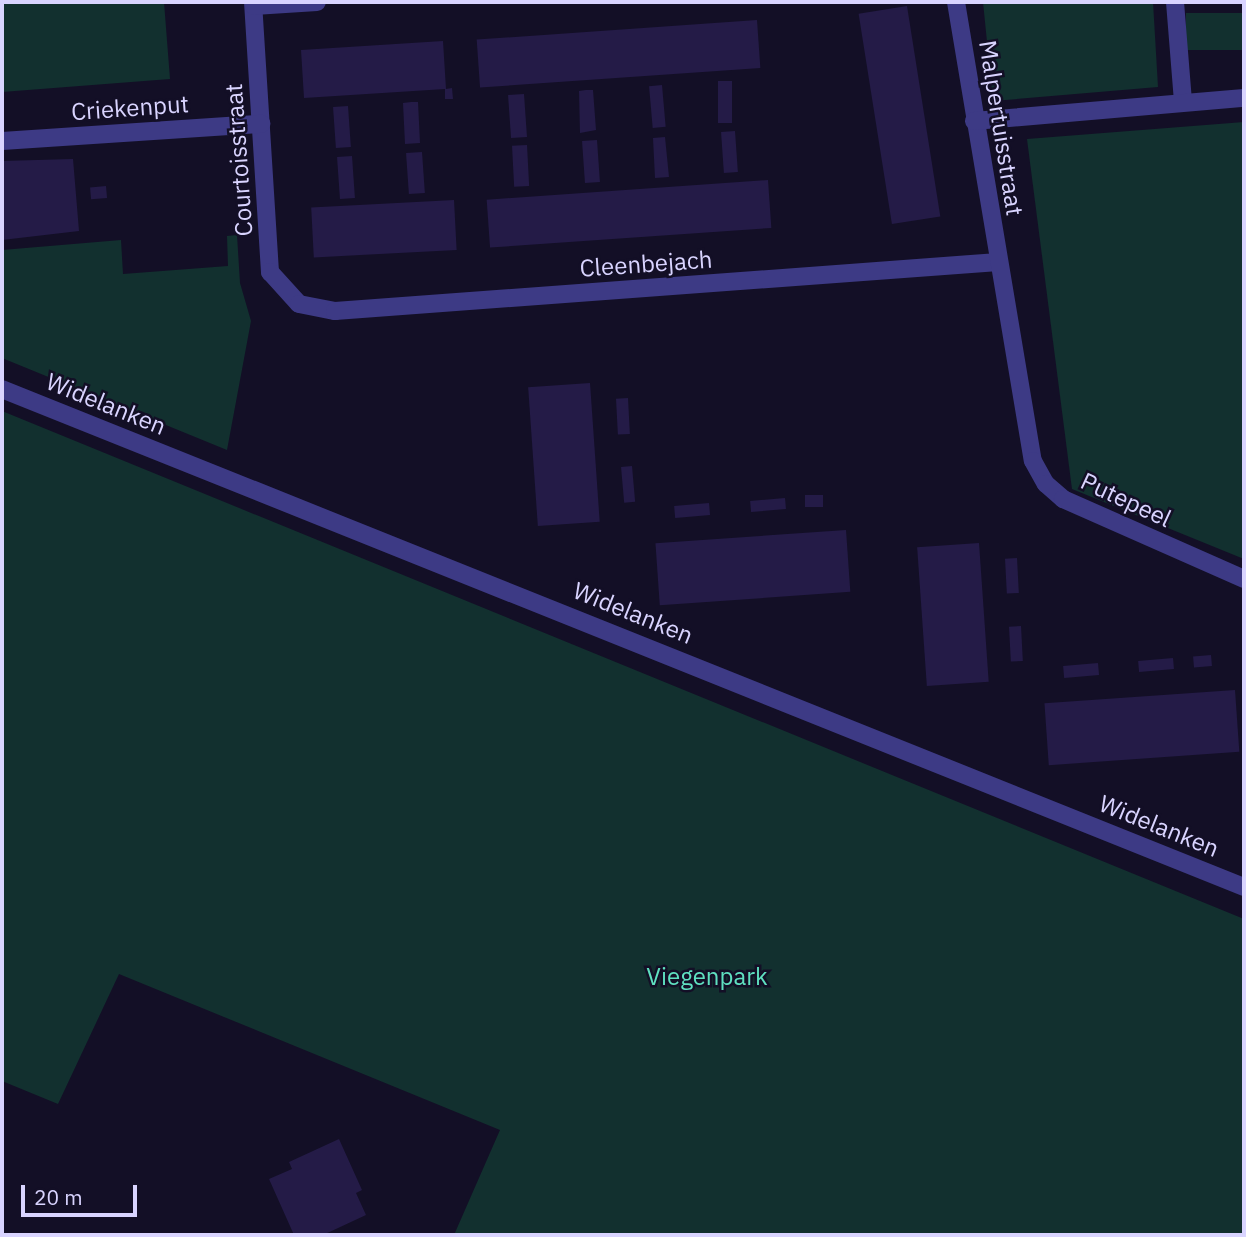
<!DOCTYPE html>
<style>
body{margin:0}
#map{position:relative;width:1246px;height:1237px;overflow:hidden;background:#130f26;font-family:"IBM Plex Sans",sans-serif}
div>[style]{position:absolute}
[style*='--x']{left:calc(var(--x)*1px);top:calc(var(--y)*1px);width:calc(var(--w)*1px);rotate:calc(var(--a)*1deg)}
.green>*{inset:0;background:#12302f;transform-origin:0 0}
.building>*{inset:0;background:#241b47;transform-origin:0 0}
.minor>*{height:18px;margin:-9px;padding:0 9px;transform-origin:9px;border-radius:9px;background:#3d3a85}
span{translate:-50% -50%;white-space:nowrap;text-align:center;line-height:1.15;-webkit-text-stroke:5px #130f26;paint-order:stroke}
.street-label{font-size:24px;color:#d9d4ff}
.park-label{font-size:24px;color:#5fe0c0}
.frame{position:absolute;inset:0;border:4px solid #d9d4ff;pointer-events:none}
.scale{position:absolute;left:21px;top:1185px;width:116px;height:32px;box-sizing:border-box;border:4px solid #d9d4ff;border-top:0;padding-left:9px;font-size:21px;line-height:24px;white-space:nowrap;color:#d9d4ff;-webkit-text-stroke:5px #130f26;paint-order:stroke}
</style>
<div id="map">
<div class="green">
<div style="clip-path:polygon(164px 2px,170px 79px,2px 92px,2px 4px)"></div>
<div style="clip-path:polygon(983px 2px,1153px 2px,1158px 87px,993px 101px)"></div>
<div style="left:1244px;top:13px;width:37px;height:58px;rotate:90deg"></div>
<div style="clip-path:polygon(1244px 122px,1244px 559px,1072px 489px,1027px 139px)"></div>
<div style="clip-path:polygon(237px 235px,240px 283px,251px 321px,227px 450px,2px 358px,2px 250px,121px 240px,123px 274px,228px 266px,227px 236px)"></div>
<div style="clip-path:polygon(2px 411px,1244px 919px,1244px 1235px,454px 1235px,500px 1130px,119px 974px,58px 1104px,2px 1081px)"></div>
</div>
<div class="building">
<div style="left:907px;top:6px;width:213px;height:49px;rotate:81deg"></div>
<div style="left:757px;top:20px;width:48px;height:281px;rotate:86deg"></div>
<div style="clip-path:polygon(443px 41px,446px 89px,452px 88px,453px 99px,445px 99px,445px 89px,304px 98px,301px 50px)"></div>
<div style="left:718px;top:81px;width:14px;height:42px"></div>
<div style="left:662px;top:85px;width:42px;height:13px;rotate:85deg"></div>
<div style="clip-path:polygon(586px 90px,593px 90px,596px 130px,580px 133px,579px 91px)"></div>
<div style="left:524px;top:94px;width:43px;height:16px;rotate:86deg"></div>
<div style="clip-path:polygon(411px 102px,418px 102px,420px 143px,405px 144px,403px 103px)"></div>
<div style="left:348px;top:106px;width:41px;height:15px;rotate:86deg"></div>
<div style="left:735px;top:131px;width:41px;height:14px;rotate:86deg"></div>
<div style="clip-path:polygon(665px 137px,669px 177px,655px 178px,653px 138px)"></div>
<div style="left:597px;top:140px;width:42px;height:15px;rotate:86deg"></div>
<div style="left:527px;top:145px;width:41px;height:15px;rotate:87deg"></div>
<div style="left:422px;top:152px;width:41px;height:16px;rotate:86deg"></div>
<div style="left:352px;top:156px;width:42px;height:15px;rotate:86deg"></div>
<div style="clip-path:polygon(73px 159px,79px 231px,2px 240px,2px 161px)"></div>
<div style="left:768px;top:180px;width:48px;height:282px;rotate:86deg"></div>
<div style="left:106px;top:186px;width:12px;height:16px;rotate:85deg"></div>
<div style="left:454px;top:200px;width:50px;height:143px;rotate:87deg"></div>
<div style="left:590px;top:383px;width:139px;height:62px;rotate:86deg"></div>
<div style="left:628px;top:398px;width:36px;height:12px;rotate:87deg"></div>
<div style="left:632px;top:466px;width:36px;height:11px;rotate:85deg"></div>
<div style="left:823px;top:495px;width:12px;height:18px;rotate:90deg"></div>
<div style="left:785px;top:498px;width:11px;height:35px;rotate:85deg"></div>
<div style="left:709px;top:503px;width:12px;height:35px;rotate:85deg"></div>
<div style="left:846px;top:530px;width:62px;height:191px;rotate:86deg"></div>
<div style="left:979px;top:543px;width:139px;height:62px;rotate:86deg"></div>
<div style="left:1017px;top:558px;width:35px;height:12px;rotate:87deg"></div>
<div style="left:1021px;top:626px;width:35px;height:12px;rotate:87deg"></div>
<div style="left:1211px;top:655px;width:11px;height:18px;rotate:85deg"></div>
<div style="left:1173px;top:658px;width:11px;height:35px;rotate:85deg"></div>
<div style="left:1098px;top:663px;width:12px;height:35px;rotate:85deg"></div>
<div style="left:1235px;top:690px;width:62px;height:191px;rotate:86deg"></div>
<div style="clip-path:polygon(339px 1139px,362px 1190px,356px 1193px,366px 1215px,323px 1235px,294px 1235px,269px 1179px,292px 1169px,289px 1162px)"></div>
</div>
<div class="minor">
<div style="--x:253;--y:2;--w:271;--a:86.4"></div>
<div style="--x:270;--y:272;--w:43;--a:47.8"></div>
<div style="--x:299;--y:304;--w:37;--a:11"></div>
<div style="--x:335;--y:311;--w:665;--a:-4.23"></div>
<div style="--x:956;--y:2;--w:465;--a:80.5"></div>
<div style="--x:1033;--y:461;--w:26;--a:61"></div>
<div style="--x:1046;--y:484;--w:23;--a:41"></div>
<div style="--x:1063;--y:499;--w:198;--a:23.8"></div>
<div style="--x:1175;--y:2;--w:100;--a:85.4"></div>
<div style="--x:254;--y:6;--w:63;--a:-3.6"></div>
<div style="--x:974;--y:121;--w:271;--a:-4.9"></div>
<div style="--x:2;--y:141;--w:260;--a:-3.8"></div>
<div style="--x:2;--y:389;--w:1338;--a:21.85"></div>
</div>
<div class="street-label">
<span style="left:130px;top:108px;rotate:-4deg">Criekenput</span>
<span style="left:1001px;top:128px;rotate:81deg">Malpertuisstraat</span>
<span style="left:239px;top:160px;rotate:-94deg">Courtoisstraat</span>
<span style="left:646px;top:264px;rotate:-4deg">Cleenbejach</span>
<span style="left:106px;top:404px;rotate:22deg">Widelanken</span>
<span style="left:1126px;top:500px;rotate:25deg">Putepeel</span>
<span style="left:633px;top:613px;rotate:22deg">Widelanken</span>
<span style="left:1159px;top:826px;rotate:22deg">Widelanken</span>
</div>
<div class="park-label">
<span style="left:707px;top:977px">Viegenpark</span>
</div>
<div class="frame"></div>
<div class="scale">20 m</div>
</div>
